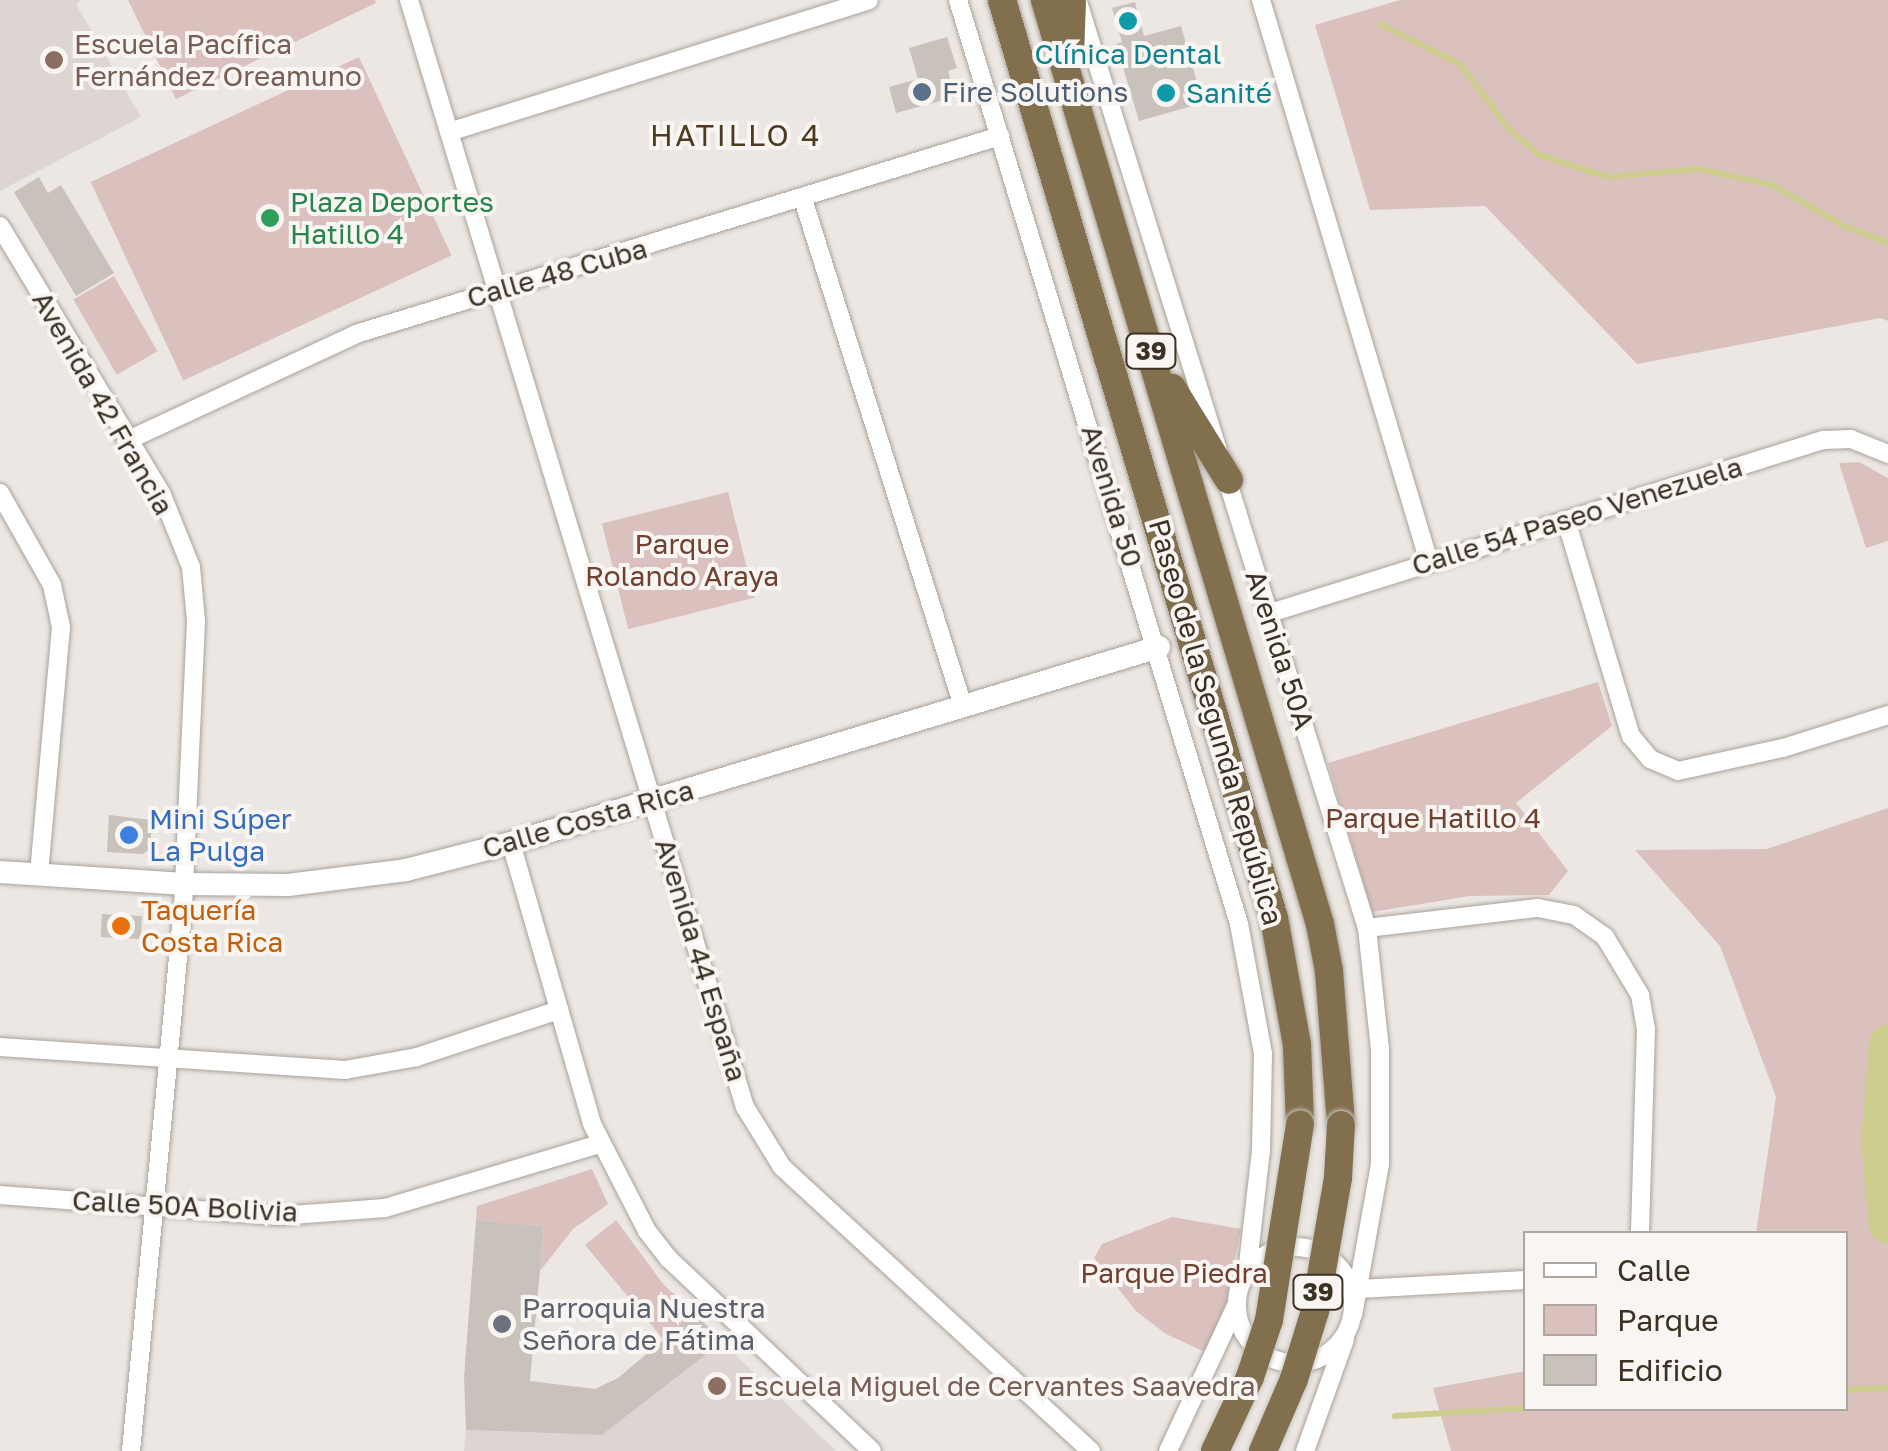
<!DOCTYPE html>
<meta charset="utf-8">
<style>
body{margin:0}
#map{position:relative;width:1888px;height:1451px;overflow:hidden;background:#ece7e3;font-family:"Golos Text",sans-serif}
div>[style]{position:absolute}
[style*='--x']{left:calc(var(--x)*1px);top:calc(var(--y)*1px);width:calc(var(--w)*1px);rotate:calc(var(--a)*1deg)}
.built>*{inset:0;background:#dcd5d1}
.green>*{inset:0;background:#dbc1bd;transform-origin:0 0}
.stream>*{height:6px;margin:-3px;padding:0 3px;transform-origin:3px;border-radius:3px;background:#cccd8e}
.river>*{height:38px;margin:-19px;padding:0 19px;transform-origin:19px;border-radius:19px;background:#cccd8e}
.building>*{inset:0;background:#c9c2bb;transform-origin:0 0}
.roads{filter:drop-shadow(0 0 2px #a9a29a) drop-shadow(0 0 2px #a9a29a)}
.minor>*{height:18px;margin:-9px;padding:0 9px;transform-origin:9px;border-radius:9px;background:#fff}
.minor>.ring{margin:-9px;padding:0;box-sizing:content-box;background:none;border:18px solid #fff;border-radius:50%}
.secondary>*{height:22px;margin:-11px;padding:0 11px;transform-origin:11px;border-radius:11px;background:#fff}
.trunk>*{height:28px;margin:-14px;padding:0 14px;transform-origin:14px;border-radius:14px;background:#826f4e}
.bridges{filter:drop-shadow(0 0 2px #c8c6c2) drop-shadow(0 0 2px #c8c6c2)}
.trunk-bridge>*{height:28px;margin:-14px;padding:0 14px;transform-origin:14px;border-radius:14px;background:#826f4e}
.dots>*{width:28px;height:28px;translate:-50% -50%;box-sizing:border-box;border:5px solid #f8f5f3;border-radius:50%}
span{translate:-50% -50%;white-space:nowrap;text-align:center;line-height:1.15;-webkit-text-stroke:8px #f8f5f3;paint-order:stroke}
.shield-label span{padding:2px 8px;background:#f8f5f3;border:2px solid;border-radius:8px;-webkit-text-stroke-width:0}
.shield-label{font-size:25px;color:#3c3224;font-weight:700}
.education-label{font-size:28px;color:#785e54}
.left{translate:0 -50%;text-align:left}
.culture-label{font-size:28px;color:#0d838f}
.service-label{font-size:28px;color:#4e5e75}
.leisure-label{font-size:28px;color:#27864d}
.street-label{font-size:28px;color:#3c3224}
.park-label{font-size:28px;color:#704130}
.shop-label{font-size:28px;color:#366cbe}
.food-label{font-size:28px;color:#c56008}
.worship-label{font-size:28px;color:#5b616d}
.neighbourhood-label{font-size:30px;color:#4d3c21;letter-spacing:2.5px}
.legend{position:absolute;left:1523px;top:1231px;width:325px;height:180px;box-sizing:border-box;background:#f8f5f3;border:2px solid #ada7a0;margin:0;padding:12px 18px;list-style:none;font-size:30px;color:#3c3224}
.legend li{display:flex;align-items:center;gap:20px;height:50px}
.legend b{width:50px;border:2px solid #ada7a0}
</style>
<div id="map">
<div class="built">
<div style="clip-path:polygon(0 0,82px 0,76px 4px,141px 117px,0 191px)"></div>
<div style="clip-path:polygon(722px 1342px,836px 1451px,464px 1451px,466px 1430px,602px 1435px)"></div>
</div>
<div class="green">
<div style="clip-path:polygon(128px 0,375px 0,376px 3px,176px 99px)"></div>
<div style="clip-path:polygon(1400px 0,1888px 0,1888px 321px,1880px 318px,1637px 364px,1485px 206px,1370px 210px,1315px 25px)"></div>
<div style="left:359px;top:57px;width:219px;height:296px;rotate:65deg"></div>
<div style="left:114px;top:276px;width:87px;height:47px;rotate:60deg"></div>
<div style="clip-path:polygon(1859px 462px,1888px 478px,1888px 541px,1866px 548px,1839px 463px)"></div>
<div style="left:728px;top:492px;width:109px;height:130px;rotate:76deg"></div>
<div style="clip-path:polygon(1598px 682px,1612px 726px,1516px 803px,1568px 871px,1549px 895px,1470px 896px,1372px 912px,1328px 763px)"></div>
<div style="clip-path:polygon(1888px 808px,1888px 1451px,1451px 1451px,1433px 1388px,1525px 1371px,1526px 1408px,1846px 1408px,1846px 1234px,1756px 1233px,1776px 1097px,1720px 946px,1635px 850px,1767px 849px)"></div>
<div style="clip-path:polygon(592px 1169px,608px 1204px,573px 1229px,540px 1271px,544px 1226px,476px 1220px,477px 1206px)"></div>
<div style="clip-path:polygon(1172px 1217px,1241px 1229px,1226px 1303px,1205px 1352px,1166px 1334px,1136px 1311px,1094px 1258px,1102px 1244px)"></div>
<div style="clip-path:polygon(616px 1220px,664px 1285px,695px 1313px,664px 1340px,585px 1245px)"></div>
</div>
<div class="stream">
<div style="--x:1380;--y:24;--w:91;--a:26.8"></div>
<div style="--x:1461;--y:65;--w:79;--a:53.3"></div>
<div style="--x:1508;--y:128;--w:41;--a:41.1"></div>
<div style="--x:1539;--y:155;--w:72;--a:17.7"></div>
<div style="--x:1608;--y:177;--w:92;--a:-5"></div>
<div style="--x:1700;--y:169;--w:74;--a:12.5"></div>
<div style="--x:1772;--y:185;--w:83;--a:29.7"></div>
<div style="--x:1844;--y:226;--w:47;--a:21.1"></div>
<div style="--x:1846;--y:1390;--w:42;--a:-2.7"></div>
<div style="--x:1395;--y:1416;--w:131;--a:-3.5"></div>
</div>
<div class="river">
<div style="--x:1888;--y:1044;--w:100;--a:94.6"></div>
<div style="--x:1880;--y:1144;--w:81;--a:84.4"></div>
</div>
<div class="building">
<div style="clip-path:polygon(1135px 2px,1144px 36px,1181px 26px,1203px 103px,1139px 121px,1116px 44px,1122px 42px,1112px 8px)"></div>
<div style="clip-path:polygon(947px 37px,957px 68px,948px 71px,955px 97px,896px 113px,889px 87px,918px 79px,909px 48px)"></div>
<div style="clip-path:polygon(39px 177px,48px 193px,61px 185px,114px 273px,76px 296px,14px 192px)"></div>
<div style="clip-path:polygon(109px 815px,152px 820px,150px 849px,143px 854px,107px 852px)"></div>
<div style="left:102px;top:914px;width:40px;height:23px;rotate:3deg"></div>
<div style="clip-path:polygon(476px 1220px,544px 1226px,530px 1381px,595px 1389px,618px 1378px,695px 1313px,722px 1342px,602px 1435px,466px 1430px,464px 1377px)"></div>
</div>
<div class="roads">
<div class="minor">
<div style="--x:409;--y:0;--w:1157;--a:73.12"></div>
<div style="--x:745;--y:1107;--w:70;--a:58.3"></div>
<div style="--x:782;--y:1167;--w:420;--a:42.6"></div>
<div style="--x:958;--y:0;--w:966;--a:73.08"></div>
<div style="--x:1239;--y:924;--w:132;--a:79.5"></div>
<div style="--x:1263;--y:1054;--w:96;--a:91.2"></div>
<div style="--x:1261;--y:1150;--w:123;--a:96.5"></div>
<div style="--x:1261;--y:0;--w:587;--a:73.36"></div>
<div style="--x:1078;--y:2;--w:970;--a:72.67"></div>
<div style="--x:1367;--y:928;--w:123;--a:83.9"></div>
<div style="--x:1380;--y:1050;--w:114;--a:90"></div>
<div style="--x:1380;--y:1164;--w:153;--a:100.1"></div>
<div style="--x:449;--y:132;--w:440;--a:-17.4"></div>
<div style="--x:803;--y:199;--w:532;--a:72.49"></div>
<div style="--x:0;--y:226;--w:314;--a:58.9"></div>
<div style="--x:162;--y:495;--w:78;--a:68.1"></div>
<div style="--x:191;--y:567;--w:54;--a:84.7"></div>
<div style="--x:196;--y:621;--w:284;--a:92.6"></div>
<div style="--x:183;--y:905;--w:548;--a:95.44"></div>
<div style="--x:126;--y:441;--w:254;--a:-24.9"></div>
<div style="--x:356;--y:334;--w:674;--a:-17.09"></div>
<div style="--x:0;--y:493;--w:106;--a:60.5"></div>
<div style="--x:52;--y:585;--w:43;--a:77.9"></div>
<div style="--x:61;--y:627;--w:249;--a:95.1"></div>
<div style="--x:1566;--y:520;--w:226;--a:73.3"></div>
<div style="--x:1631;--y:736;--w:30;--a:50"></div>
<div style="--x:1650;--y:759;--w:30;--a:23"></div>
<div style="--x:1678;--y:771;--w:107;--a:-12.4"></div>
<div style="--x:1783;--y:748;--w:110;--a:-17.4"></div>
<div style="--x:1267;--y:614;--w:583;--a:-17.38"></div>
<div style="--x:1823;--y:440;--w:28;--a:-2"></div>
<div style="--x:1851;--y:439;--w:40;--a:22"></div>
<div style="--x:511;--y:843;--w:292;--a:73.9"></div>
<div style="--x:592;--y:1124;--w:120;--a:62.8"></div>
<div style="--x:647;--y:1231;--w:36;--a:52"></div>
<div style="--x:669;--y:1259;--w:279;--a:43.4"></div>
<div style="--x:1367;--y:928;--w:172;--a:-6.7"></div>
<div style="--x:1538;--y:908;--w:37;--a:11"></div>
<div style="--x:1574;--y:915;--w:38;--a:35"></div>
<div style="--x:1605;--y:937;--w:68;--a:58.9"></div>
<div style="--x:1640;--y:995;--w:35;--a:80"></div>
<div style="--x:1646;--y:1029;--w:205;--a:91.7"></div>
<div style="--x:0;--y:1047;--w:346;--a:3.8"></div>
<div style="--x:345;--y:1070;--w:73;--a:-10.2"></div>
<div style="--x:417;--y:1057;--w:150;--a:-18.3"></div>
<div style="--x:0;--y:1195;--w:280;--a:4.3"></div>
<div style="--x:279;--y:1216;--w:106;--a:-4.3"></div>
<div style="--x:385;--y:1208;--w:224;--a:-16.6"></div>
<div class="ring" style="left:1237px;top:1247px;width:98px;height:98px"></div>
<div style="--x:1358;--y:1289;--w:168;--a:-3.1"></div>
<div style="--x:1168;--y:1451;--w:160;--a:-64.9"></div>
<div style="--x:1305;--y:1451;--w:119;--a:-70.3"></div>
</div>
<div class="secondary">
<div style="--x:0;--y:872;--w:185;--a:3.7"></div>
<div style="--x:185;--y:884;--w:103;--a:0.6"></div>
<div style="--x:288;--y:885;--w:119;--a:-7.2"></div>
<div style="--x:406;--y:870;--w:108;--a:-14.4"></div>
<div style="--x:511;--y:843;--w:677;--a:-16.83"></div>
</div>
<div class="trunk">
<div style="--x:1002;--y:0;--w:957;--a:73.5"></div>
<div style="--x:1274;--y:918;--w:129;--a:79.7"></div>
<div style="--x:1297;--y:1045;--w:79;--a:87.8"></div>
<div style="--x:1045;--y:0;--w:964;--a:73.43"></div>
<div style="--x:1320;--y:924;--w:48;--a:79.2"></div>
<div style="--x:1329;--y:971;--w:154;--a:85.5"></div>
<div style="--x:1070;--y:57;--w:57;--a:-88"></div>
<div style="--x:1172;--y:388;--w:108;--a:58.2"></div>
</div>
</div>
<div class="bridges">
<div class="trunk-bridge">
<div style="--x:1215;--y:1451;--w:82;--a:-64.7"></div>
<div style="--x:1250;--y:1377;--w:60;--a:-71.6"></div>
<div style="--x:1269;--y:1320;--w:198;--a:-81"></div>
<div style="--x:1263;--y:1451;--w:78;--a:-66.7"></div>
<div style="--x:1294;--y:1379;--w:71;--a:-72.8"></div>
<div style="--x:1315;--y:1311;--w:135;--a:-80.2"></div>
<div style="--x:1338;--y:1178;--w:53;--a:-86.8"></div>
</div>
</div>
<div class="dots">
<div style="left:1128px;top:21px;background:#0f9aa8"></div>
<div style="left:54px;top:60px;background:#8d6e63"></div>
<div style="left:922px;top:92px;background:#5c6f8a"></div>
<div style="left:1166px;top:93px;background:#0f9aa8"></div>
<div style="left:270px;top:218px;background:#2e9e5b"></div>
<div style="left:129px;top:835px;background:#3f7fe0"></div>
<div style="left:121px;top:926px;background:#e8710a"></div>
<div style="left:502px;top:1324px;background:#6b7280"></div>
<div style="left:717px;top:1386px;background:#8d6e63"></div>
</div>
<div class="shield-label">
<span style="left:1151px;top:351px">39</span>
<span style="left:1318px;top:1292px">39</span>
</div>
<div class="education-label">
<span class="left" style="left:74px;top:60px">Escuela Pacífica<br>Fernández Oreamuno</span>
<span class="left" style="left:737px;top:1386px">Escuela Miguel de Cervantes Saavedra</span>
</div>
<div class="culture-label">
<span style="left:1128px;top:54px">Clínica Dental</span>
<span class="left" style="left:1186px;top:93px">Sanité</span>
</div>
<div class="service-label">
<span class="left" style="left:942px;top:92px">Fire Solutions</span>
</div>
<div class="leisure-label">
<span class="left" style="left:290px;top:218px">Plaza Deportes<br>Hatillo 4</span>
</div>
<div class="street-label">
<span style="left:557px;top:273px;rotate:-16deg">Calle 48 Cuba</span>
<span style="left:103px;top:403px;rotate:60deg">Avenida 42 Francia</span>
<span style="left:1112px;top:496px;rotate:73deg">Avenida 50</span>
<span style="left:1577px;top:516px;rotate:-17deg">Calle 54 Paseo Venezuela</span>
<span style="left:1280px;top:650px;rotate:72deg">Avenida 50A</span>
<span style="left:1216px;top:722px;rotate:74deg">Paseo de la Segunda República</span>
<span style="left:588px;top:819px;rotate:-16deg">Calle Costa Rica</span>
<span style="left:701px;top:960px;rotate:73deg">Avenida 44 España</span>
<span style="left:185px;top:1206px;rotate:3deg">Calle 50A Bolivia</span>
</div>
<div class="park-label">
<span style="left:682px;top:560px">Parque<br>Rolando Araya</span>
<span style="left:1433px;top:818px">Parque Hatillo 4</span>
<span style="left:1174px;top:1273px">Parque Piedra</span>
</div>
<div class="shop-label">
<span class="left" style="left:149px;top:835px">Mini Súper<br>La Pulga</span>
</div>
<div class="food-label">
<span class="left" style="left:141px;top:926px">Taquería<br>Costa Rica</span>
</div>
<div class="worship-label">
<span class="left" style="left:522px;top:1324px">Parroquia Nuestra<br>Señora de Fátima</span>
</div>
<div class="neighbourhood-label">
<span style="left:736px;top:135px">HATILLO 4</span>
</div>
<ul class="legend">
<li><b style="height:12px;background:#fff"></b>Calle</li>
<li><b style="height:28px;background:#dbc1bd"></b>Parque</li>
<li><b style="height:28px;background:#c9c2bb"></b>Edificio</li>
</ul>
</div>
